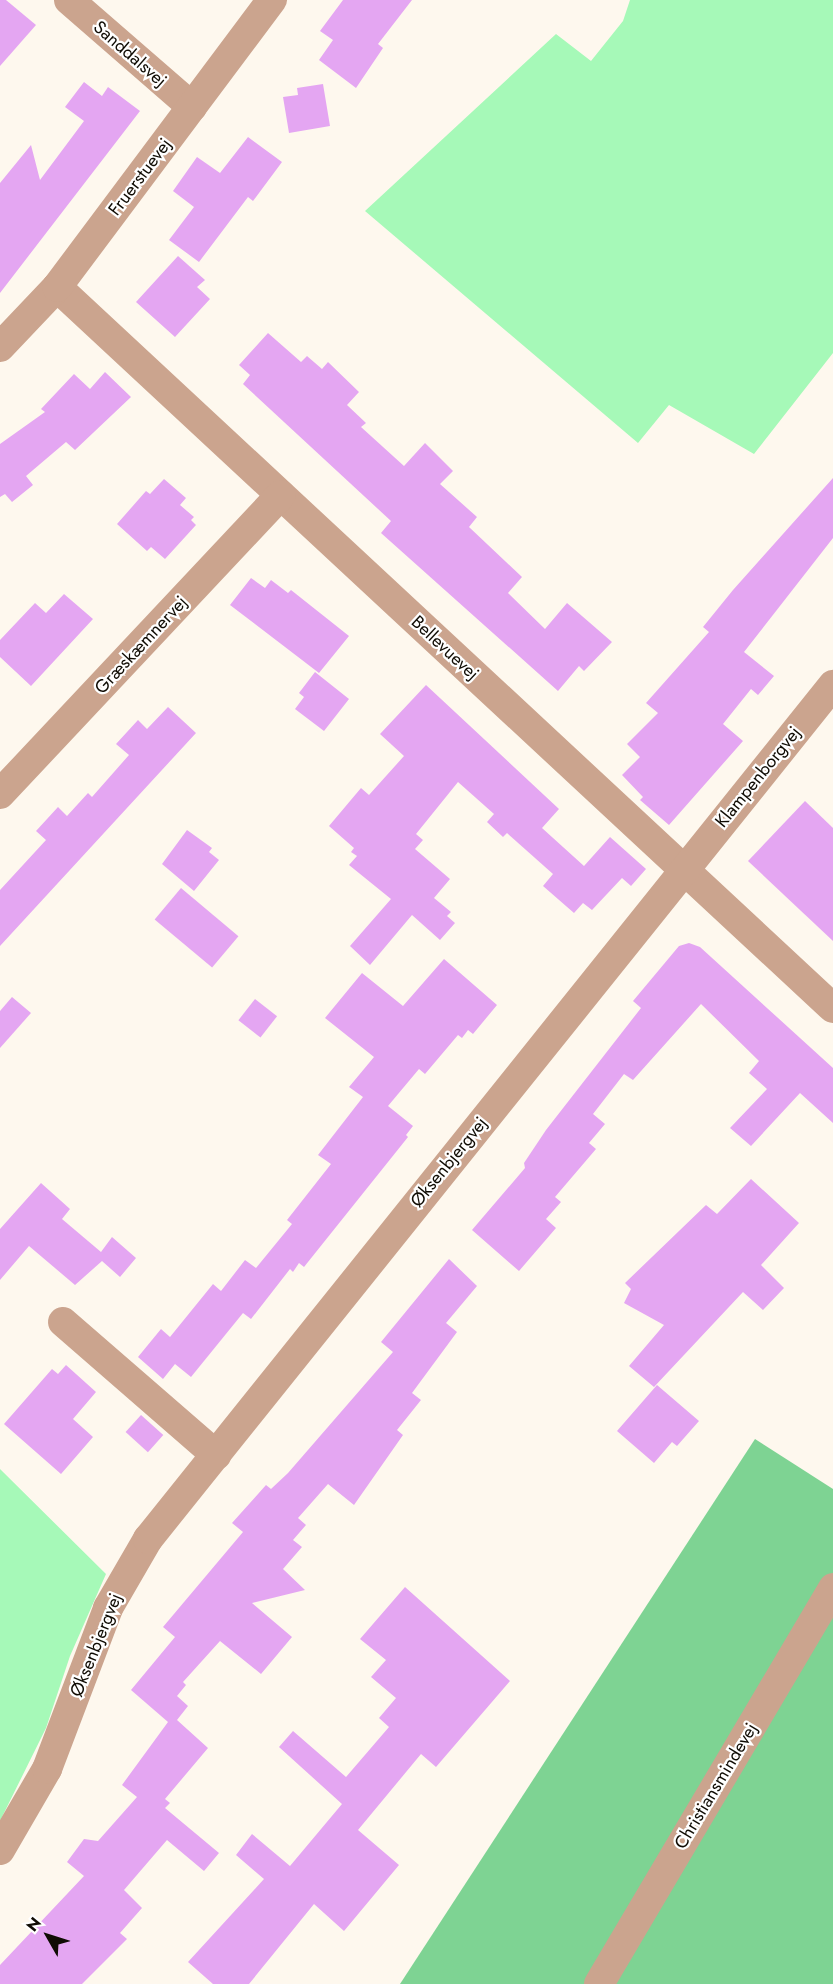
<!DOCTYPE html>
<meta charset="utf-8">
<style>
body{margin:0}
#map{position:relative;width:833px;height:1984px;overflow:hidden;background:#fef8ee;font-family:Jost,sans-serif}
div>[style]{position:absolute}
[style*='--x']{left:calc(var(--x)*1px);top:calc(var(--y)*1px);width:calc(var(--w)*1px);rotate:calc(var(--a)*1deg)}
.green>*{inset:0;background:#a6f9b8}
.forest>*{inset:0;background:#7ed393}
.building>*{inset:0;background:#e4a6f2;transform-origin:0 0}
.minor>*{height:30px;margin:-15px;padding:0 15px;transform-origin:15px;border-radius:15px;background:#cba48e}
span{translate:-50% -50%;white-space:nowrap;text-align:center;line-height:1.15;-webkit-text-stroke:4.5px #fff;paint-order:stroke}
.street-label{font-size:18px;color:#100c04}
.north{position:absolute;left:18px;top:1906px;width:60px;height:60px;-webkit-text-stroke:4px #fff;paint-order:stroke;rotate:309deg;font-size:16px;font-weight:700;line-height:24px;text-align:center;color:#100c04}
.north::after{content:'';display:block;margin:auto;width:21px;height:27px;background:#100c04;clip-path:polygon(50% 0,100% 100%,50% 72%,0 100%)}
</style>
<div id="map">
<div class="green">
<div style="clip-path:polygon(630px 0,833px 0,833px 353px,754px 454px,669px 405px,638px 443px,365px 211px,556px 34px,591px 61px,623px 21px)"></div>
<div style="clip-path:polygon(0 1469px,106px 1574px,70px 1656px,46px 1728px,0 1821px)"></div>
</div>
<div class="forest">
<div style="clip-path:polygon(755px 1439px,833px 1489px,833px 1984px,400px 1984px)"></div>
</div>
<div class="building">
<div style="clip-path:polygon(0 0,6px 0,36px 25px,0 66px)"></div>
<div style="clip-path:polygon(343px 0,412px 0,378px 44px,383px 48px,356px 88px,319px 60px,333px 40px,320px 31px)"></div>
<div style="clip-path:polygon(84px 82px,102px 96px,108px 87px,140px 111px,0 293px,0 183px,31px 145px,40px 180px,84px 121px,65px 107px)"></div>
<div style="clip-path:polygon(323px 84px,330px 126px,289px 133px,283px 97px,298px 95px,297px 88px)"></div>
<div style="clip-path:polygon(248px 137px,282px 162px,253px 201px,248px 197px,199px 262px,169px 240px,194px 207px,173px 191px,197px 157px,220px 173px)"></div>
<div style="clip-path:polygon(178px 256px,205px 280px,197px 287px,210px 299px,175px 337px,136px 302px)"></div>
<div style="clip-path:polygon(268px 333px,301px 362px,307px 356px,322px 369px,328px 362px,359px 392px,347px 405px,366px 423px,361px 427px,404px 466px,425px 443px,453px 471px,440px 484px,477px 517px,469px 527px,522px 577px,508px 593px,545px 629px,567px 603px,612px 642px,584px 671px,579px 666px,558px 691px,381px 533px,391px 521px,243px 384px,250px 375px,239px 365px)"></div>
<div style="clip-path:polygon(105px 372px,131px 397px,75px 450px,66px 442px,26px 476px,33px 485px,12px 502px,5px 494px,0 497px,0 444px,45px 412px,41px 409px,74px 374px,90px 389px)"></div>
<div style="clip-path:polygon(833px 478px,833px 538px,744px 652px,774px 676px,758px 695px,751px 689px,723px 724px,743px 741px,669px 825px,640px 800px,643px 797px,622px 775px,640px 757px,627px 744px,658px 713px,646px 703px,709px 632px,703px 627px,733px 590px)"></div>
<div style="clip-path:polygon(164px 479px,186px 498px,180px 505px,194px 517px,191px 520px,196px 525px,165px 559px,151px 547px,147px 551px,117px 524px,146px 491px,150px 494px)"></div>
<div style="clip-path:polygon(251px 578px,265px 588px,271px 580px,288px 593px,291px 590px,349px 636px,319px 673px,230px 605px)"></div>
<div style="clip-path:polygon(64px 594px,93px 619px,31px 686px,0 657px,0 640px,35px 603px,46px 613px)"></div>
<div style="clip-path:polygon(315px 672px,349px 699px,324px 731px,295px 709px,304px 697px,299px 693px)"></div>
<div style="clip-path:polygon(426px 685px,559px 809px,542px 828px,584px 866px,610px 837px,646px 869px,631px 886px,622px 878px,592px 910px,583px 903px,574px 913px,543px 886px,553px 874px,507px 833px,503px 837px,487px 822px,494px 814px,458px 782px,416px 834px,423px 840px,415px 849px,450px 879px,434px 898px,451px 912px,447px 916px,455px 923px,440px 940px,412px 915px,370px 965px,350px 946px,391px 899px,349px 865px,357px 856px,351px 852px,354px 848px,329px 826px,361px 788px,369px 795px,404px 756px,380px 734px)"></div>
<div style="clip-path:polygon(168px 707px,196px 733px,0 946px,0 890px,46px 840px,36px 831px,58px 807px,67px 816px,88px 793px,92px 797px,129px 755px,116px 744px,138px 720px,147px 729px)"></div>
<div style="clip-path:polygon(805px 801px,833px 828px,833px 941px,748px 861px)"></div>
<div style="clip-path:polygon(187px 830px,212px 848px,209px 852px,219px 860px,194px 891px,162px 864px)"></div>
<div style="left:181px;top:888px;width:75px;height:41px;rotate:40deg"></div>
<div style="clip-path:polygon(689px 943px,700px 947px,833px 1068px,833px 1123px,800px 1093px,751px 1146px,730px 1128px,767px 1089px,749px 1073px,759px 1061px,701px 1004px,633px 1080px,624px 1074px,593px 1114px,605px 1124px,589px 1143px,596px 1149px,555px 1197px,561px 1202px,546px 1219px,556px 1228px,519px 1271px,472px 1230px,525px 1168px,524px 1163px,546px 1130px,641px 1008px,633px 1001px,679px 946px)"></div>
<div style="clip-path:polygon(444px 959px,497px 1005px,473px 1034px,468px 1030px,462px 1038px,458px 1035px,425px 1074px,419px 1069px,388px 1106px,413px 1126px,406px 1135px,408px 1137px,304px 1267px,299px 1263px,293px 1272px,290px 1269px,251px 1319px,243px 1313px,191px 1377px,175px 1364px,163px 1379px,138px 1357px,161px 1329px,170px 1337px,213px 1284px,221px 1291px,245px 1260px,256px 1268px,292px 1224px,287px 1220px,331px 1164px,318px 1155px,363px 1097px,349px 1087px,374px 1057px,325px 1018px,362px 973px,403px 1006px)"></div>
<div style="clip-path:polygon(12px 997px,31px 1013px,0 1048px,0 1011px)"></div>
<div style="left:255px;top:999px;width:28px;height:27px;rotate:38deg"></div>
<div style="clip-path:polygon(751px 1179px,799px 1223px,761px 1265px,784px 1288px,763px 1310px,743px 1292px,654px 1387px,629px 1366px,664px 1325px,624px 1303px,631px 1289px,625px 1283px,706px 1205px,717px 1214px)"></div>
<div style="clip-path:polygon(41px 1183px,70px 1209px,62px 1219px,101px 1252px,112px 1237px,136px 1258px,120px 1277px,102px 1261px,75px 1285px,29px 1246px,0 1280px,0 1229px)"></div>
<div style="clip-path:polygon(449px 1259px,477px 1286px,446px 1323px,457px 1332px,412px 1393px,421px 1400px,397px 1430px,403px 1435px,354px 1505px,328px 1484px,298px 1518px,306px 1525px,293px 1540px,302px 1547px,283px 1569px,305px 1590px,252px 1603px,292px 1637px,261px 1674px,220px 1641px,183px 1682px,186px 1685px,177px 1696px,188px 1706px,177px 1720px,208px 1748px,165px 1799px,170px 1803px,165px 1808px,219px 1853px,204px 1871px,167px 1840px,124px 1890px,142px 1908px,120px 1933px,127px 1939px,82px 1984px,0 1984px,0 1965px,84px 1876px,67px 1862px,84px 1839px,98px 1841px,137px 1797px,122px 1785px,168px 1722px,131px 1690px,175px 1637px,163px 1627px,243px 1532px,232px 1523px,266px 1485px,271px 1489px,288px 1473px,393px 1352px,381px 1342px)"></div>
<div style="clip-path:polygon(66px 1365px,96px 1392px,73px 1419px,93px 1437px,61px 1474px,4px 1424px,52px 1369px,58px 1374px)"></div>
<div style="clip-path:polygon(657px 1385px,699px 1421px,677px 1446px,672px 1442px,654px 1463px,617px 1431px)"></div>
<div style="left:141px;top:1415px;width:30px;height:23px;rotate:42deg"></div>
<div style="clip-path:polygon(405px 1587px,510px 1681px,436px 1767px,421px 1754px,358px 1830px,399px 1865px,344px 1931px,314px 1904px,249px 1984px,213px 1984px,188px 1962px,264px 1879px,236px 1855px,252px 1834px,290px 1866px,342px 1804px,279px 1747px,293px 1731px,346px 1777px,389px 1727px,379px 1718px,396px 1698px,371px 1677px,386px 1660px,360px 1639px)"></div>
</div>
<div class="minor">
<div style="--x:69;--y:0;--w:163;--a:41"></div>
<div style="--x:57;--y:287;--w:1059;--a:42.9"></div>
<div style="--x:0;--y:347;--w:83;--a:-46.5"></div>
<div style="--x:57;--y:287;--w:359;--a:-53.2"></div>
<div style="--x:0;--y:794;--w:410;--a:-46.8"></div>
<div style="--x:63;--y:1322;--w:203;--a:41"></div>
<div style="--x:0;--y:1850;--w:94;--a:-59.9"></div>
<div style="--x:47;--y:1769;--w:172;--a:-69.2"></div>
<div style="--x:108;--y:1608;--w:80;--a:-59.9"></div>
<div style="--x:148;--y:1539;--w:1095;--a:-51.27"></div>
<div style="--x:599;--y:1984;--w:460;--a:-59.4"></div>
</div>
<div class="street-label">
<span style="left:130px;top:54px;rotate:41deg">Sanddalsvej</span>
<span style="left:140px;top:177px;rotate:-53deg">Fruerstuevej</span>
<span style="left:141px;top:645px;rotate:-47deg">Græskæmnervej</span>
<span style="left:445px;top:648px;rotate:43deg">Bellevuevej</span>
<span style="left:758px;top:777px;rotate:-51deg">Klampenborgvej</span>
<span style="left:449px;top:1162px;rotate:-51deg">Øksenbjergvej</span>
<span style="left:96px;top:1645px;rotate:-68deg">Øksenbjergvej</span>
<span style="left:716px;top:1786px;rotate:-59deg">Christiansmindevej</span>
</div>
<div class="north">N</div>
</div>
